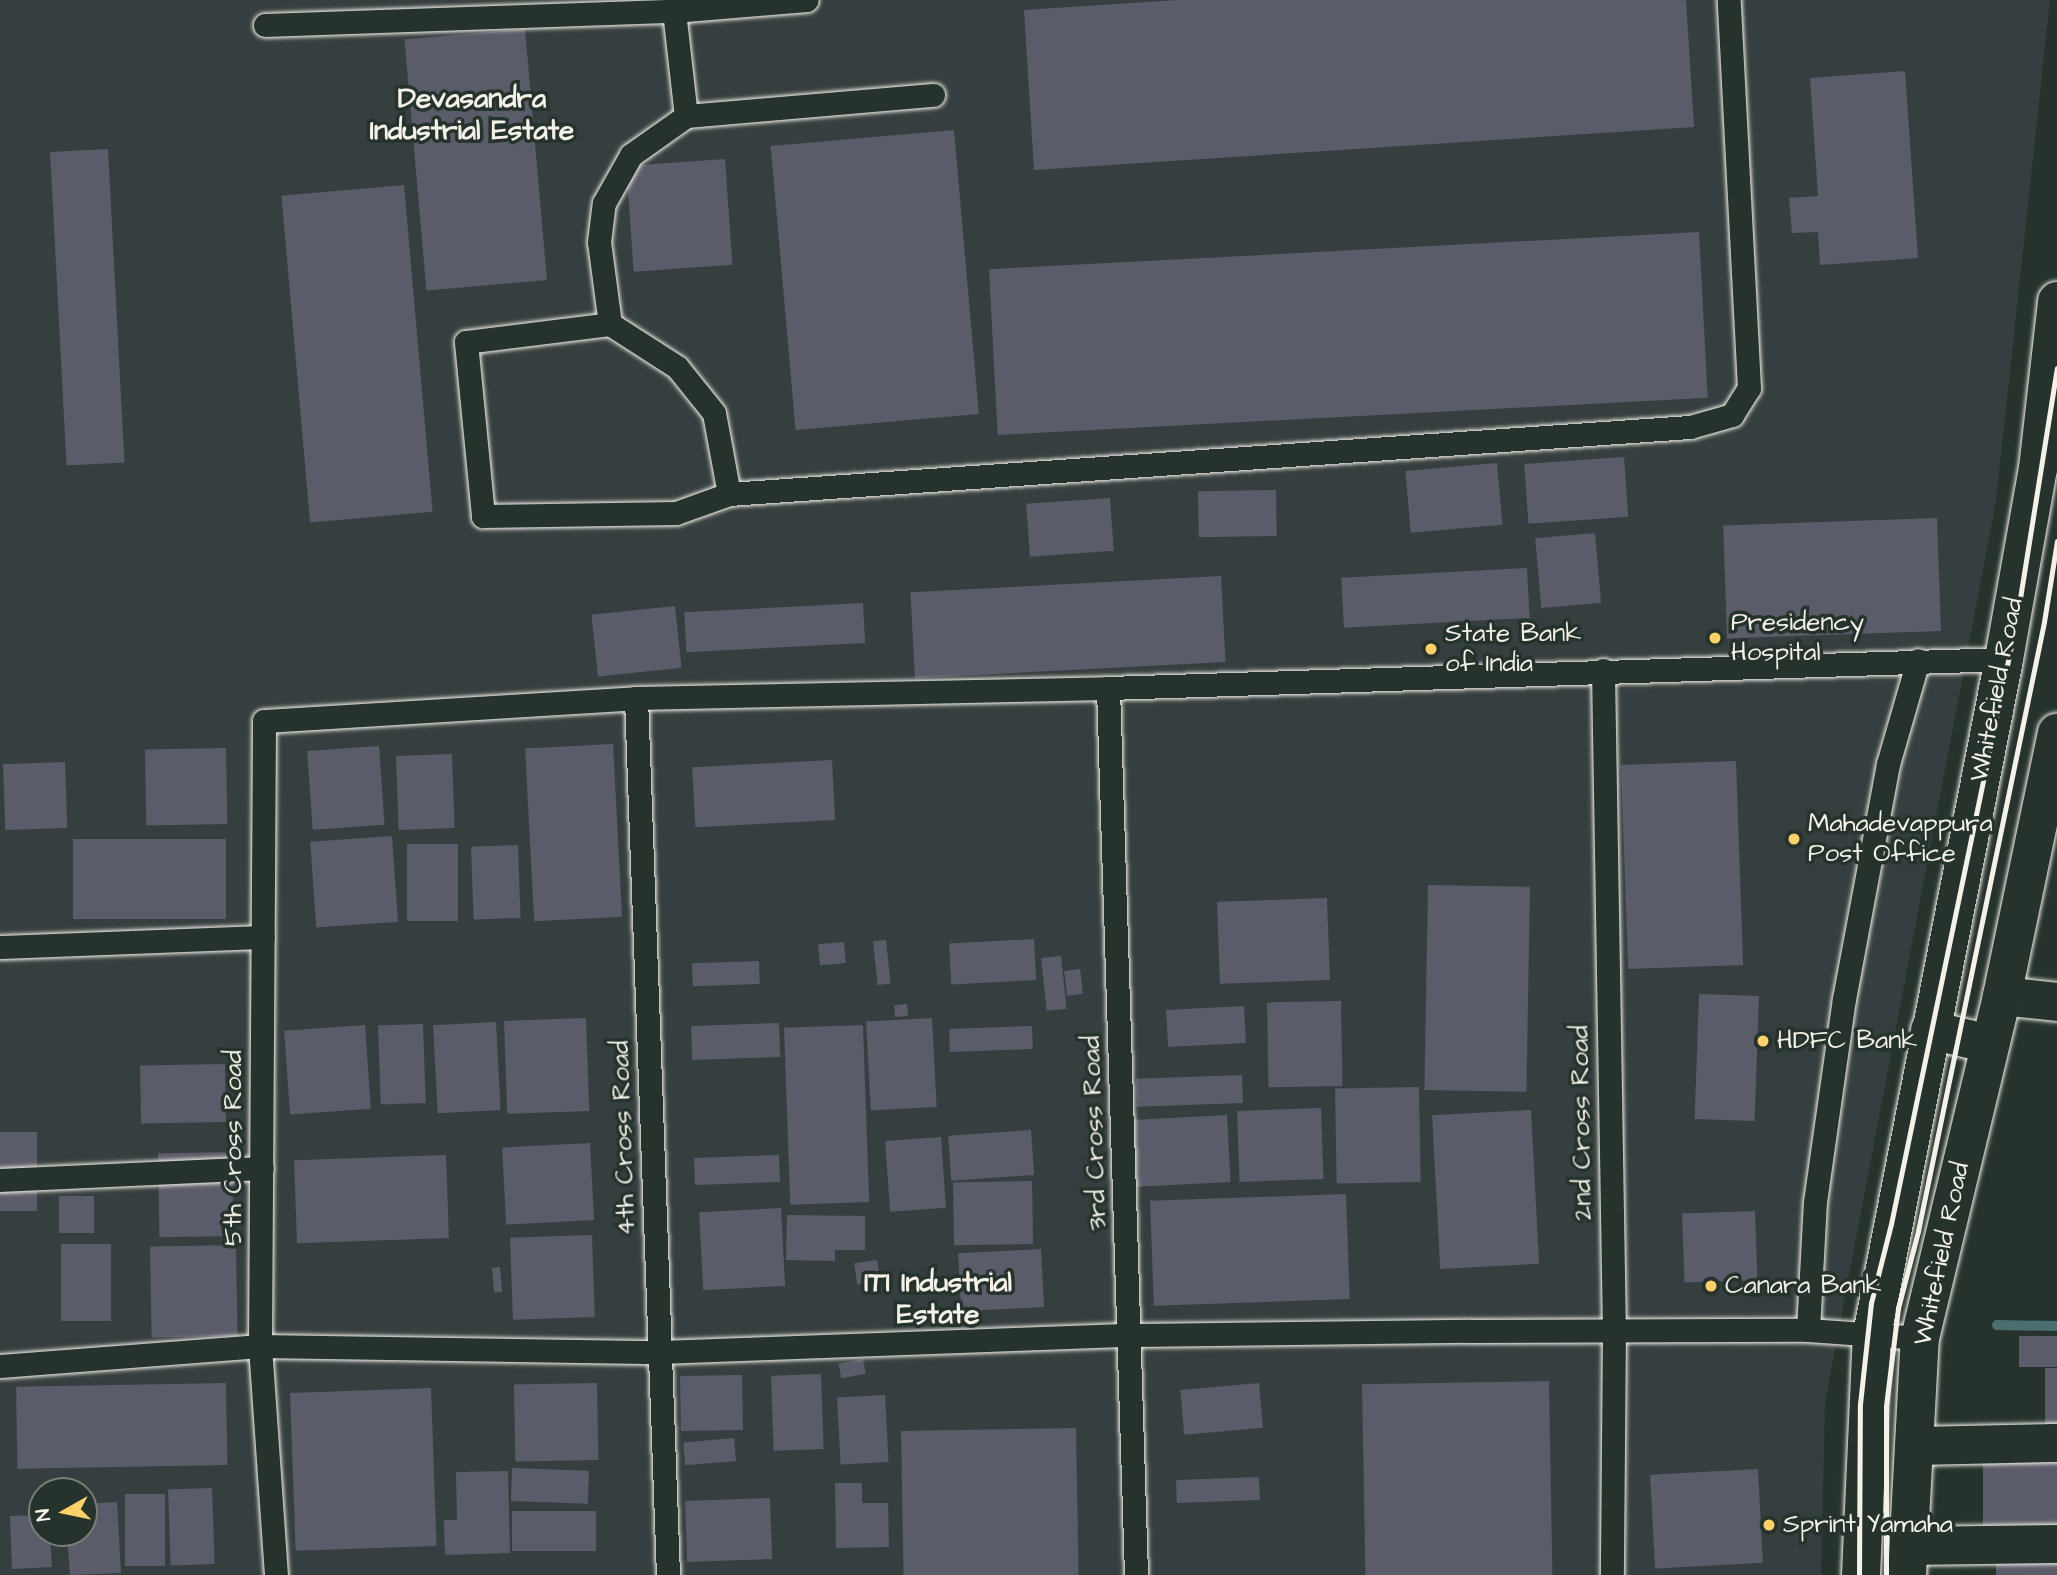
<!DOCTYPE html>
<style>
body{margin:0}
#map{position:relative;width:2057px;height:1575px;overflow:hidden;background:#26332d;font-family:"Architects Daughter",sans-serif}
div>[style]{position:absolute}
[style*='--x']{left:calc(var(--x)*1px);top:calc(var(--y)*1px);width:calc(var(--w)*1px);rotate:calc(var(--a)*1deg)}
.built>*{inset:0;background:#363f3f}
.stream>*{height:10px;margin:-5px;padding:0 5px;transform-origin:5px;border-radius:5px;background:#4b6e71}
.building>*{inset:0;background:#5b5c69;transform-origin:0 0}
.roads{filter:drop-shadow(0 0 2px #f4f1e8) drop-shadow(0 0 2px #f4f1e8)}
.lane>*{height:23px;margin:-11.5px;padding:0 11.5px;transform-origin:11.5px;border-radius:11.5px;background:#26332d}
.street>*{height:38px;margin:-19px;padding:0 19px;transform-origin:19px;border-radius:19px;background:#26332d}
.primary>*{height:38px;margin:-19px;padding:0 19px;transform-origin:19px;border-radius:19px;background:#26332d}
.rail>*{height:5px;margin:-2.5px;padding:0 2.5px;transform-origin:2.5px;border-radius:2.5px;background:#f4f1e8}
.dots>*{width:19px;height:19px;translate:-50% -50%;box-sizing:border-box;border:4px solid #26332d;border-radius:50%}
span{translate:-50% -50%;white-space:nowrap;text-align:center;line-height:1.15;-webkit-text-stroke:7px #26332d;paint-order:stroke}
.poi-label{font-size:26px;color:#f4f1e8}
.left{translate:0 -50%;text-align:left}
.street-label{font-size:26px;color:#f4f1e8}
.neighbourhood-label{font-size:28px;color:#f4f1e8;font-weight:700}
.north{position:absolute;left:28px;top:1477px;width:70px;height:70px;box-sizing:border-box;background:#26332d;border:2px solid #787f78;border-radius:50%;rotate:261deg;font-size:19px;font-weight:700;line-height:28px;text-align:center;color:#f4f1e8}
.north::after{content:'';display:block;margin:auto;width:24px;height:32px;background:#ffd166;clip-path:polygon(50% 0,100% 100%,50% 72%,0 100%)}
</style>
<div id="map">
<div class="built">
<div style="clip-path:polygon(evenodd,0 0,2050px 0,1996px 501px,1825px 1402px,1821px 1575px,0 1575px,0 0,42px 1491px,84px 1491px,84px 1533px,42px 1533px,42px 1491px)"></div>
</div>
<div class="stream">
<div style="--x:1997;--y:1325;--w:60;--a:1"></div>
</div>
<div class="building">
<div style="clip-path:polygon(1178px 0,1686px 0,1694px 127px,1034px 170px,1024px 10px)"></div>
<div style="left:525px;top:29px;width:252px;height:121px;rotate:85deg"></div>
<div style="clip-path:polygon(1905px 71px,1918px 258px,1820px 265px,1818px 232px,1792px 233px,1789px 198px,1818px 196px,1810px 78px)"></div>
<div style="left:954px;top:130px;width:285px;height:184px;rotate:85deg"></div>
<div style="left:108px;top:149px;width:314px;height:58px;rotate:87deg"></div>
<div style="left:725px;top:159px;width:106px;height:99px;rotate:86deg"></div>
<div style="left:404px;top:185px;width:328px;height:123px;rotate:85deg"></div>
<div style="left:1699px;top:232px;width:166px;height:711px;rotate:87deg"></div>
<div style="left:1624px;top:457px;width:60px;height:100px;rotate:86deg"></div>
<div style="left:1497px;top:463px;width:62px;height:92px;rotate:85deg"></div>
<div style="left:1276px;top:490px;width:46px;height:78px;rotate:89deg"></div>
<div style="left:1110px;top:498px;width:53px;height:84px;rotate:86deg"></div>
<div style="left:1937px;top:518px;width:113px;height:214px;rotate:88deg"></div>
<div style="left:1595px;top:533px;width:70px;height:60px;rotate:85deg"></div>
<div style="left:1527px;top:568px;width:50px;height:186px;rotate:87deg"></div>
<div style="left:1221px;top:576px;width:86px;height:311px;rotate:87deg"></div>
<div style="left:863px;top:603px;width:40px;height:179px;rotate:87deg"></div>
<div style="left:675px;top:606px;width:62px;height:84px;rotate:84deg"></div>
<div style="left:613px;top:744px;width:173px;height:88px;rotate:87deg"></div>
<div style="left:379px;top:746px;width:79px;height:72px;rotate:86deg"></div>
<div style="left:226px;top:748px;width:76px;height:81px;rotate:89deg"></div>
<div style="left:452px;top:754px;width:74px;height:56px;rotate:88deg"></div>
<div style="left:832px;top:760px;width:60px;height:140px;rotate:87deg"></div>
<div style="left:1736px;top:761px;width:204px;height:115px;rotate:88deg"></div>
<div style="left:65px;top:762px;width:66px;height:62px;rotate:88deg"></div>
<div style="left:392px;top:836px;width:86px;height:82px;rotate:86deg"></div>
<div style="left:226px;top:839px;width:80px;height:153px;rotate:90deg"></div>
<div style="left:407px;top:844px;width:51px;height:77px"></div>
<div style="left:518px;top:845px;width:73px;height:47px;rotate:88deg"></div>
<div style="left:1428px;top:885px;width:102px;height:205px;rotate:1deg"></div>
<div style="left:1327px;top:898px;width:82px;height:110px;rotate:88deg"></div>
<div style="left:1034px;top:939px;width:41px;height:85px;rotate:87deg"></div>
<div style="left:886px;top:940px;width:44px;height:13px;rotate:84deg"></div>
<div style="left:844px;top:942px;width:21px;height:26px;rotate:85deg"></div>
<div style="left:1061px;top:956px;width:53px;height:20px;rotate:84deg"></div>
<div style="left:759px;top:961px;width:23px;height:67px;rotate:88deg"></div>
<div style="left:1080px;top:969px;width:25px;height:16px;rotate:83deg"></div>
<div style="left:1699px;top:994px;width:60px;height:125px;rotate:2deg"></div>
<div style="left:1341px;top:1001px;width:85px;height:74px;rotate:89deg"></div>
<div style="left:907px;top:1004px;width:12px;height:13px;rotate:85deg"></div>
<div style="left:1244px;top:1006px;width:37px;height:78px;rotate:87deg"></div>
<div style="left:586px;top:1018px;width:93px;height:82px;rotate:88deg"></div>
<div style="left:932px;top:1018px;width:89px;height:66px;rotate:87deg"></div>
<div style="left:496px;top:1022px;width:88px;height:63px;rotate:87deg"></div>
<div style="left:779px;top:1023px;width:34px;height:88px;rotate:88deg"></div>
<div style="left:423px;top:1024px;width:79px;height:45px;rotate:88deg"></div>
<div style="left:365px;top:1025px;width:84px;height:81px;rotate:86deg"></div>
<div style="left:863px;top:1025px;width:177px;height:79px;rotate:88deg"></div>
<div style="left:1032px;top:1026px;width:23px;height:83px;rotate:88deg"></div>
<div style="left:225px;top:1064px;width:58px;height:85px;rotate:89deg"></div>
<div style="left:1242px;top:1075px;width:28px;height:106px;rotate:88deg"></div>
<div style="left:1419px;top:1087px;width:95px;height:84px;rotate:89deg"></div>
<div style="left:1321px;top:1108px;width:71px;height:84px;rotate:88deg"></div>
<div style="left:1531px;top:1110px;width:154px;height:99px;rotate:87deg"></div>
<div style="left:1227px;top:1115px;width:67px;height:94px;rotate:87deg"></div>
<div style="left:1031px;top:1130px;width:45px;height:83px;rotate:86deg"></div>
<div style="left:0;top:1132px;width:37px;height:79px"></div>
<div style="left:941px;top:1137px;width:71px;height:56px;rotate:86deg"></div>
<div style="left:590px;top:1143px;width:77px;height:88px;rotate:87deg"></div>
<div style="left:232px;top:1152px;width:84px;height:74px;rotate:89deg"></div>
<div style="left:446px;top:1155px;width:83px;height:152px;rotate:88deg"></div>
<div style="left:779px;top:1155px;width:27px;height:85px;rotate:88deg"></div>
<div style="left:1032px;top:1181px;width:63px;height:79px;rotate:89deg"></div>
<div style="left:1346px;top:1194px;width:105px;height:196px;rotate:88deg"></div>
<div style="left:94px;top:1196px;width:37px;height:35px;rotate:90deg"></div>
<div style="left:781px;top:1208px;width:78px;height:82px;rotate:87deg"></div>
<div style="left:1755px;top:1211px;width:69px;height:73px;rotate:88deg"></div>
<div style="clip-path:polygon(787px 1215px,865px 1216px,865px 1250px,835px 1250px,835px 1261px,786px 1260px)"></div>
<div style="left:592px;top:1235px;width:82px;height:82px;rotate:88deg"></div>
<div style="left:61px;top:1244px;width:50px;height:77px"></div>
<div style="left:236px;top:1245px;width:91px;height:86px;rotate:89deg"></div>
<div style="left:1041px;top:1249px;width:58px;height:83px;rotate:87deg"></div>
<div style="left:877px;top:1260px;width:21px;height:23px;rotate:82deg"></div>
<div style="left:500px;top:1267px;width:25px;height:8px;rotate:85deg"></div>
<div style="left:2019px;top:1336px;width:38px;height:31px"></div>
<div style="left:863px;top:1359px;width:15px;height:25px;rotate:79deg"></div>
<div style="left:2045px;top:1368px;width:12px;height:61px"></div>
<div style="left:821px;top:1374px;width:75px;height:50px;rotate:88deg"></div>
<div style="left:742px;top:1375px;width:55px;height:62px;rotate:89deg"></div>
<div style="left:1549px;top:1381px;width:194px;height:187px;rotate:89deg"></div>
<div style="left:226px;top:1383px;width:82px;height:210px;rotate:89deg"></div>
<div style="left:597px;top:1383px;width:77px;height:83px;rotate:89deg"></div>
<div style="left:1259px;top:1383px;width:45px;height:79px;rotate:85deg"></div>
<div style="left:431px;top:1388px;width:158px;height:141px;rotate:88deg"></div>
<div style="left:885px;top:1395px;width:67px;height:48px;rotate:87deg"></div>
<div style="left:1076px;top:1428px;width:147px;height:175px;rotate:89deg"></div>
<div style="left:734px;top:1438px;width:23px;height:51px;rotate:85deg"></div>
<div style="left:2057px;top:1462px;width:64px;height:74px;rotate:90deg"></div>
<div style="left:512px;top:1468px;width:77px;height:33px;rotate:2deg"></div>
<div style="left:1758px;top:1469px;width:94px;height:108px;rotate:87deg"></div>
<div style="clip-path:polygon(508px 1471px,510px 1553px,445px 1555px,444px 1520px,457px 1520px,456px 1472px)"></div>
<div style="left:1259px;top:1477px;width:23px;height:83px;rotate:88deg"></div>
<div style="clip-path:polygon(835px 1483px,862px 1483px,862px 1503px,888px 1503px,889px 1547px,836px 1548px)"></div>
<div style="left:212px;top:1488px;width:76px;height:44px;rotate:88deg"></div>
<div style="left:125px;top:1494px;width:40px;height:72px"></div>
<div style="left:770px;top:1498px;width:61px;height:85px;rotate:88deg"></div>
<div style="clip-path:polygon(117px 1502px,121px 1573px,70px 1575px,67px 1533px,84px 1533px,84px 1504px)"></div>
<div style="left:512px;top:1511px;width:84px;height:40px"></div>
<div style="clip-path:polygon(42px 1515px,42px 1533px,50px 1533px,52px 1567px,12px 1569px,10px 1516px)"></div>
<div style="left:2057px;top:1560px;width:15px;height:61px;rotate:90deg"></div>
</div>
<div class="roads">
<div class="lane">
<div style="--x:674;--y:11;--w:106;--a:83.5"></div>
<div style="--x:265;--y:25;--w:409;--a:-2"></div>
<div style="--x:674;--y:11;--w:133;--a:-4.7"></div>
<div style="--x:610;--y:324;--w:83;--a:-97.6"></div>
<div style="--x:599;--y:242;--w:39;--a:-83"></div>
<div style="--x:604;--y:203;--w:55;--a:-60.6"></div>
<div style="--x:631;--y:155;--w:67;--a:-35.3"></div>
<div style="--x:686;--y:116;--w:248;--a:-4.9"></div>
<div style="--x:729;--y:494;--w:82;--a:-100.5"></div>
<div style="--x:714;--y:413;--w:59;--a:-128.8"></div>
<div style="--x:677;--y:367;--w:80;--a:-147.3"></div>
<div style="--x:610;--y:324;--w:145;--a:172.9"></div>
<div style="--x:466;--y:342;--w:175;--a:84.4"></div>
<div style="--x:483;--y:516;--w:193;--a:-0.9"></div>
<div style="--x:676;--y:513;--w:56;--a:-19.7"></div>
<div style="--x:729;--y:494;--w:963;--a:-3.99"></div>
<div style="--x:1690;--y:427;--w:44;--a:-15.9"></div>
<div style="--x:1732;--y:415;--w:32;--a:-58"></div>
<div style="--x:1749;--y:388;--w:389;--a:-93"></div>
<div style="--x:1603;--y:670;--w:661;--a:89.05"></div>
<div style="--x:1614;--y:1331;--w:244;--a:90.5"></div>
<div style="--x:1108;--y:688;--w:887;--a:88.19"></div>
<div style="--x:636;--y:698;--w:878;--a:87.91"></div>
<div style="--x:0;--y:947;--w:263;--a:-2.2"></div>
<div style="--x:0;--y:1180;--w:262;--a:-2.6"></div>
<div style="--x:1808;--y:1330;--w:128;--a:-86.9"></div>
<div style="--x:1815;--y:1202;--w:205;--a:-81.9"></div>
<div style="--x:1844;--y:999;--w:239;--a:-79.4"></div>
<div style="--x:1888;--y:764;--w:108;--a:-73.9"></div>
<div style="--x:0;--y:1366;--w:261;--a:-4.4"></div>
<div style="--x:260;--y:1346;--w:400;--a:0.9"></div>
<div style="--x:660;--y:1352;--w:470;--a:-2.1"></div>
<div style="--x:1130;--y:1335;--w:339;--a:-0.7"></div>
<div style="--x:1469;--y:1331;--w:339;--a:-0.2"></div>
<div style="--x:1808;--y:1330;--w:112;--a:4.1"></div>
<div style="--x:276;--y:1575;--w:230;--a:-94"></div>
<div style="--x:260;--y:1346;--w:625;--a:-89.63"></div>
<div style="--x:264;--y:721;--w:373;--a:-3.5"></div>
<div style="--x:636;--y:698;--w:472;--a:-1.2"></div>
<div style="--x:1108;--y:688;--w:896;--a:-1.85"></div>
</div>
<div class="street">
<div style="--x:2002;--y:996;--w:55;--a:6.2"></div>
<div style="--x:1914;--y:1446;--w:143;--a:-1.2"></div>
<div style="--x:1909;--y:1546;--w:148;--a:-0.8"></div>
</div>
<div class="primary">
<div style="--x:1930;--y:1030;--w:62;--a:13.1"></div>
<div style="--x:1861;--y:1575;--w:240;--a:-87.4"></div>
<div style="--x:1872;--y:1335;--w:689;--a:-78.95"></div>
<div style="--x:2004;--y:659;--w:193;--a:-79.9"></div>
<div style="--x:2038;--y:469;--w:169;--a:-83.5"></div>
<div style="--x:1907;--y:1575;--w:237;--a:-86.9"></div>
<div style="--x:1920;--y:1338;--w:352;--a:-76.5"></div>
<div style="--x:2002;--y:996;--w:269;--a:-78.2"></div>
</div>
</div>
<div class="rail">
<div style="--x:1859;--y:1575;--w:171;--a:-89.7"></div>
<div style="--x:1860;--y:1404;--w:102;--a:-83.8"></div>
<div style="--x:1871;--y:1303;--w:81;--a:-75.8"></div>
<div style="--x:1891;--y:1224;--w:620;--a:-78.27"></div>
<div style="--x:2017;--y:617;--w:252;--a:-80.9"></div>
<div style="--x:1886;--y:1575;--w:169;--a:-90"></div>
<div style="--x:1886;--y:1406;--w:99;--a:-83"></div>
<div style="--x:1898;--y:1308;--w:80;--a:-75.4"></div>
<div style="--x:1918;--y:1231;--w:622;--a:-78.31"></div>
<div style="--x:2044;--y:622;--w:82;--a:-80.9"></div>
</div>
<div class="dots">
<div style="left:1715px;top:638px;background:#ffd166"></div>
<div style="left:1431px;top:649px;background:#ffd166"></div>
<div style="left:1794px;top:839px;background:#ffd166"></div>
<div style="left:1763px;top:1041px;background:#ffd166"></div>
<div style="left:1711px;top:1286px;background:#ffd166"></div>
<div style="left:1769px;top:1525px;background:#ffd166"></div>
</div>
<div class="poi-label">
<span class="left" style="left:1731px;top:638px">Presidency<br>Hospital</span>
<span class="left" style="left:1445px;top:649px">State Bank<br>of India</span>
<span class="left" style="left:1808px;top:839px">Mahadevappura<br>Post Office</span>
<span class="left" style="left:1777px;top:1041px">HDFC Bank</span>
<span class="left" style="left:1725px;top:1286px">Canara Bank</span>
<span class="left" style="left:1783px;top:1525px">Sprint Yamaha</span>
</div>
<div class="street-label">
<span style="left:1997px;top:690px;rotate:-79deg">Whitefield Road</span>
<span style="left:1582px;top:1123px;rotate:-91deg">2nd Cross Road</span>
<span style="left:1095px;top:1133px;rotate:-92deg">3rd Cross Road</span>
<span style="left:624px;top:1138px;rotate:-92deg">4th Cross Road</span>
<span style="left:234px;top:1148px;rotate:-90deg">5th Cross Road</span>
<span style="left:1942px;top:1254px;rotate:-78deg">Whitefield Road</span>
</div>
<div class="neighbourhood-label">
<span style="left:472px;top:115px">Devasandra<br>Industrial Estate</span>
<span style="left:938px;top:1299px">ITI Industrial<br>Estate</span>
</div>
<div class="north">N</div>
</div>
